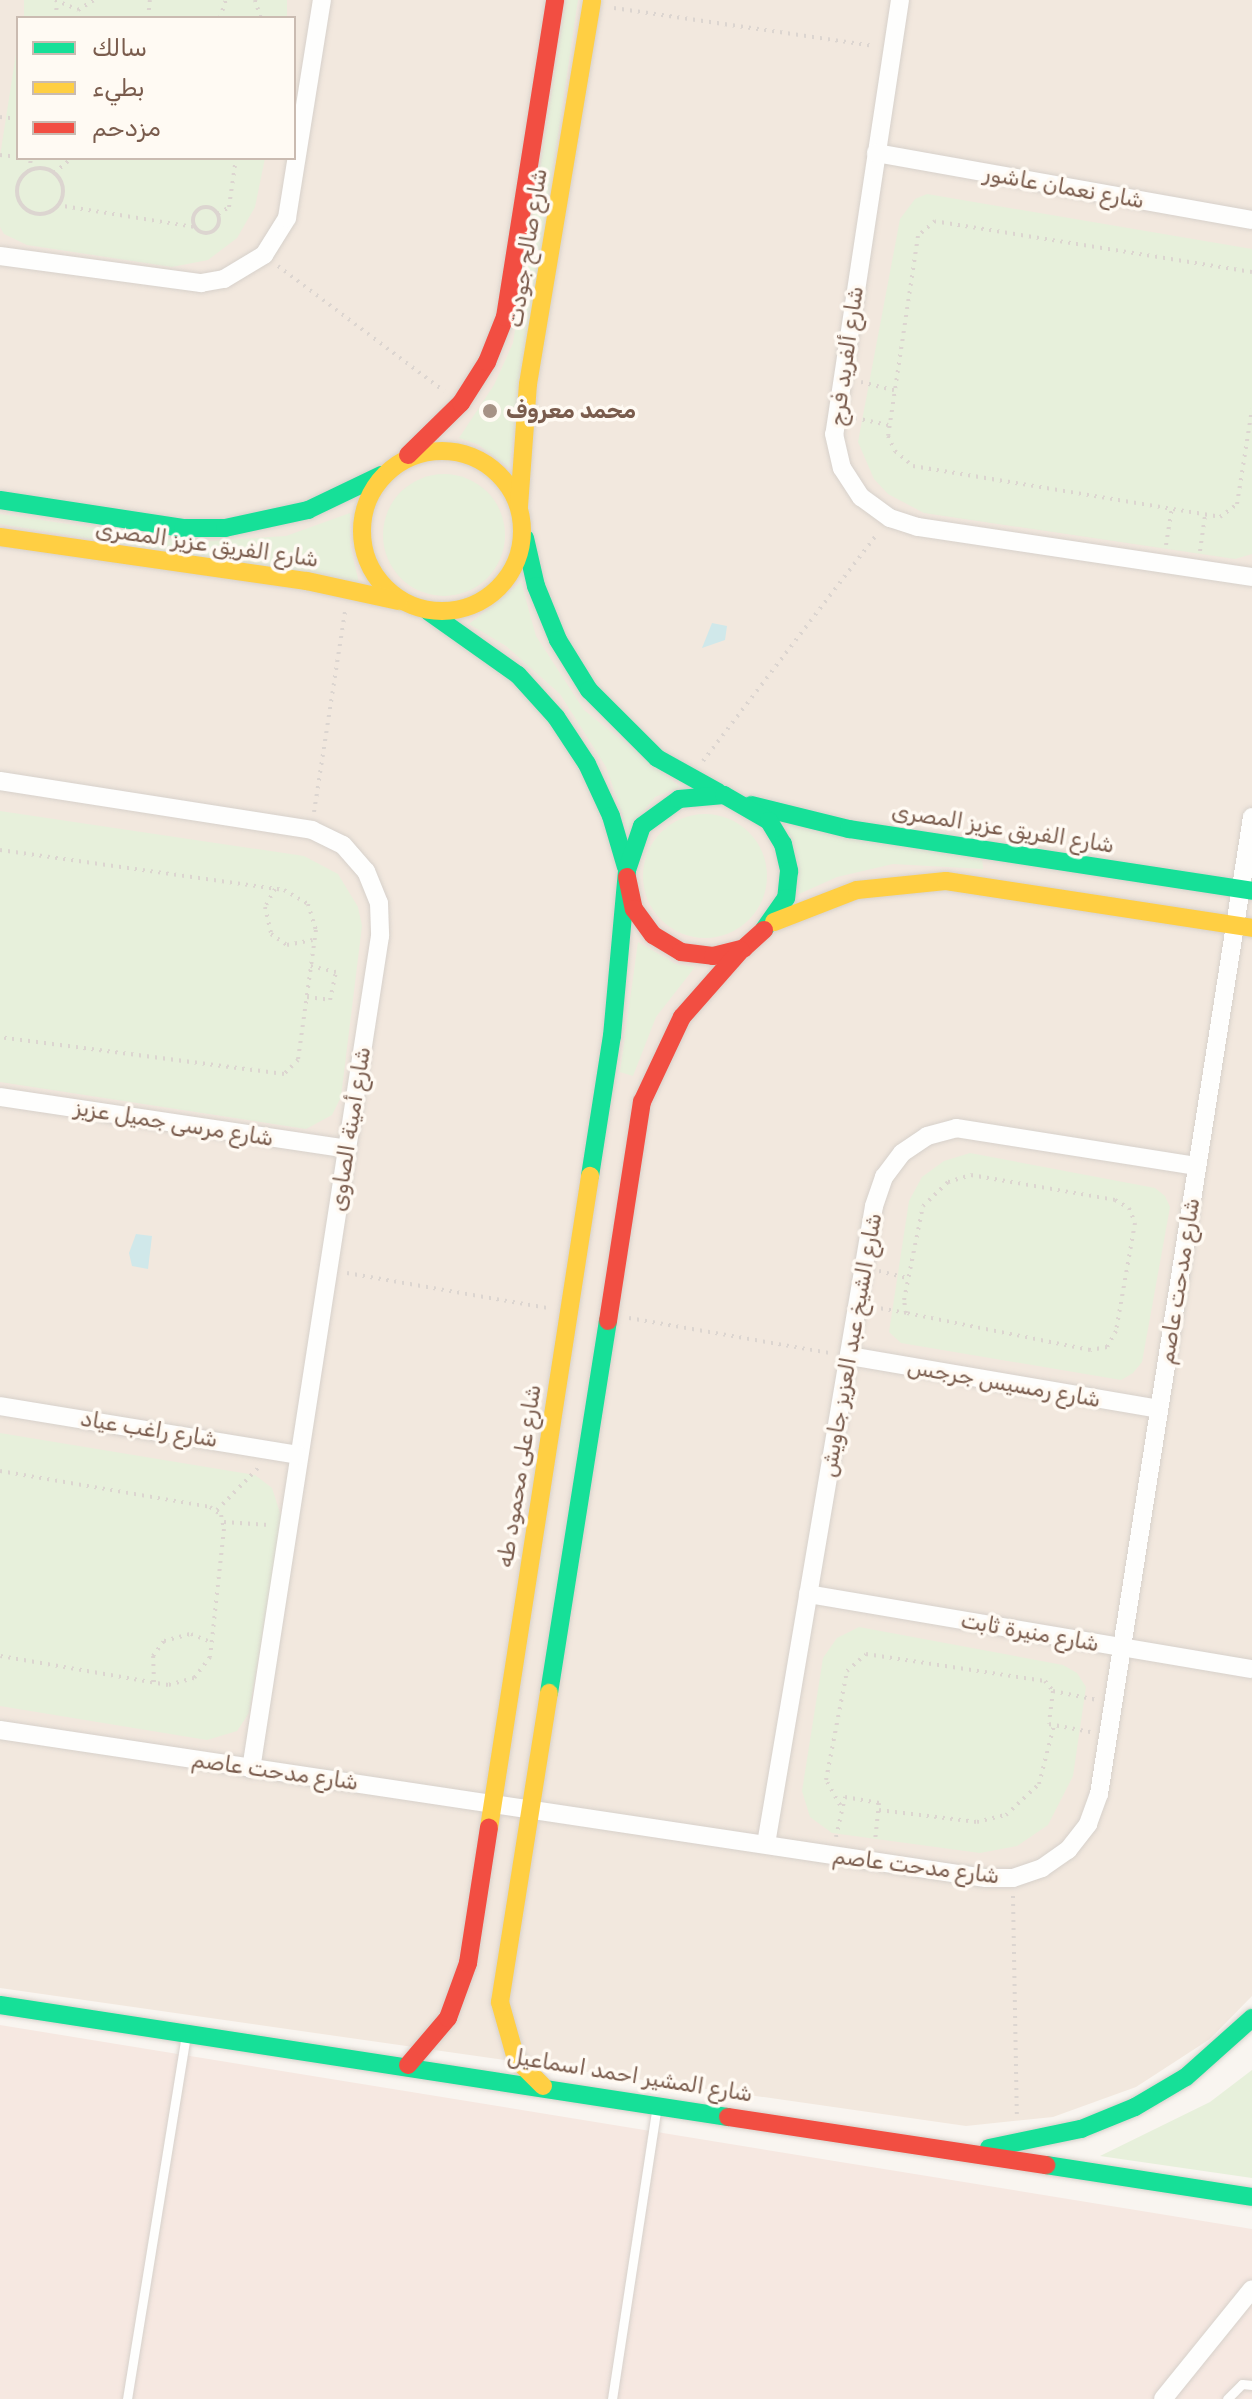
<!DOCTYPE html>
<meta charset="utf-8">
<style>
body{margin:0}
#map{position:relative;width:1252px;height:2399px;overflow:hidden;background:#f9f5f0;font-family:Rubik,Cairo,sans-serif}
div>[style]{position:absolute}
[style*='--x']{left:calc(var(--x)*1px);top:calc(var(--y)*1px);width:calc(var(--w)*1px);rotate:calc(var(--a)*1deg)}
.residential>*{inset:0;background:#f2e8de}
.commercial>*{inset:0;background:#f6e8e1}
.green>*{inset:0;background:#e7f0db;transform-origin:0 0}
.round{border-radius:50%}
.water>*{inset:0;background:#d0e8ea}
.path>*{height:4px;margin-top:-2px;transform-origin:0;background:repeating-linear-gradient(90deg,#dcd5d0 0 2px,transparent 0 8px)}
.path>.ring{margin:-2px;padding:0;box-sizing:content-box;background:none;border:4px solid #dcd5d0;border-radius:50%}
.roads{filter:drop-shadow(0 0 2px #d7d1cb) drop-shadow(0 0 2px #d7d1cb)}
.lane>*{height:9px;margin:-4.5px;padding:0 4.5px;transform-origin:4.5px;border-radius:4.5px;background:#fefefd}
.street>*{height:18px;margin:-9px;padding:0 9px;transform-origin:9px;border-radius:9px;background:#fefefd}
.fast>*{height:18px;margin:-9px;padding:0 9px;transform-origin:9px;border-radius:9px;background:#16e098}
.slow>*{height:18px;margin:-9px;padding:0 9px;transform-origin:9px;border-radius:9px;background:#ffcf43}
.slow>.ring{margin:-9px;padding:0;box-sizing:content-box;background:none;border:18px solid #ffcf43;border-radius:50%}
.jam>*{height:18px;margin:-9px;padding:0 9px;transform-origin:9px;border-radius:9px;background:#f24e42}
.dots>*{width:22px;height:22px;translate:-50% -50%;box-sizing:border-box;border:4px solid #fffaf3;border-radius:50%}
span{translate:-50% -50%;white-space:nowrap;text-align:center;line-height:1.15;-webkit-text-stroke:7px #fffaf3;paint-order:stroke}
.street-label{font-size:22px;color:#7a5c4d}
.poi-label{font-size:22px;color:#7a5c4d;font-weight:700}
.left{translate:0 -50%;text-align:left}
.legend{position:absolute;left:16px;top:16px;width:280px;height:144px;box-sizing:border-box;background:#fffaf3;border:2px solid #cabbb1;margin:0;padding:10px 14px;list-style:none;font-size:24px;color:#7a5c4d}
.legend li{display:flex;align-items:center;gap:16px;height:40px}
.legend b{width:40px;border:2px solid #cabbb1}
</style>
<div id="map">
<div class="residential">
<div style="clip-path:polygon(evenodd,0 0,1252px 0,1252px 1996px,1210px 2039px,1136px 2087px,1053px 2117px,966px 2126px,0 1988px,0 0,18px 18px,294px 18px,294px 158px,18px 158px,18px 18px)"></div>
</div>
<div class="commercial">
<div style="clip-path:polygon(0 2025px,1252px 2229px,1252px 2399px,0 2399px)"></div>
</div>
<div class="green">
<div style="left:24px;top:0;width:263px;height:18px"></div>
<div style="clip-path:polygon(566px 0,578px 0,509px 468px,479px 445px,459px 438px,494px 385px,513px 343px)"></div>
<div style="clip-path:polygon(18px 41px,18px 158px,265px 158px,255px 207px,237px 238px,208px 260px,172px 267px,27px 245px,4px 234px,0 227px,0 156px)"></div>
<div style="clip-path:polygon(927px 194px,1252px 249px,1252px 554px,1235px 559px,924px 513px,888px 494px,874px 479px,858px 442px,900px 219px,915px 199px)"></div>
<div class="round" style="left:383px;top:474px;width:122px;height:122px"></div>
<div style="clip-path:polygon(350px 513px,350px 545px,359px 583px,0 524px,0 514px,191px 542px,286px 536px)"></div>
<div style="clip-path:polygon(521px 582px,536px 636px,584px 710px,680px 787px,655px 797px,628px 830px,606px 767px,560px 694px,506px 646px,469px 624px)"></div>
<div style="clip-path:polygon(0 811px,304px 856px,338px 874px,358px 907px,362px 926px,341px 1097px,332px 1115px,306px 1129px,0 1082px)"></div>
<div class="round" style="left:643px;top:814px;width:124px;height:124px"></div>
<div style="clip-path:polygon(788px 825px,982px 858px,983px 869px,893px 864px,837px 877px,799px 894px)"></div>
<div style="clip-path:polygon(638px 942px,676px 964px,695px 967px,656px 1017px,633px 1076px,620px 1072px)"></div>
<div style="clip-path:polygon(970px 1153px,1155px 1188px,1165px 1196px,1170px 1207px,1142px 1362px,1133px 1373px,1121px 1380px,901px 1343px,889px 1332px,909px 1201px,922px 1177px,944px 1161px)"></div>
<div style="clip-path:polygon(0 1433px,255px 1475px,272px 1488px,282px 1519px,249px 1713px,237px 1731px,207px 1740px,0 1706px)"></div>
<div style="clip-path:polygon(859px 1627px,1063px 1665px,1077px 1673px,1086px 1687px,1073px 1776px,1048px 1825px,1017px 1846px,980px 1853px,832px 1833px,810px 1817px,802px 1791px,823px 1658px,837px 1638px)"></div>
<div style="clip-path:polygon(1252px 2070px,1252px 2178px,1100px 2156px,1210px 2102px)"></div>
</div>
<div class="water">
<div style="clip-path:polygon(712px 623px,727px 626px,725px 640px,702px 648px)"></div>
<div style="clip-path:polygon(136px 1234px,152px 1236px,148px 1269px,132px 1266px,129px 1253px)"></div>
</div>
<div class="path">
<div style="--x:55;--y:0;--w:25;--a:23"></div>
<div style="--x:78;--y:10;--w:19;--a:-32"></div>
<div style="--x:255;--y:0;--w:19;--a:72"></div>
<div style="--x:614;--y:8;--w:263;--a:8.3"></div>
<div style="--x:55;--y:18;--w:13;--a:-81"></div>
<div style="--x:148;--y:18;--w:18;--a:-84"></div>
<div style="--x:220;--y:18;--w:19;--a:-72"></div>
<div style="--x:0;--y:117;--w:18;--a:6"></div>
<div style="--x:0;--y:155;--w:18;--a:6"></div>
<div class="ring" style="left:17px;top:168px;width:42px;height:42px"></div>
<div style="--x:29;--y:171;--w:13;--a:-81"></div>
<div style="--x:54;--y:173;--w:23;--a:-40"></div>
<div style="--x:57;--y:205;--w:140;--a:9.1"></div>
<div class="ring" style="left:193px;top:207px;width:22px;height:22px"></div>
<div style="--x:218;--y:214;--w:13;--a:-32"></div>
<div style="--x:229;--y:207;--w:49;--a:-81.9"></div>
<div style="--x:278;--y:266;--w:208;--a:37"></div>
<div style="--x:1252;--y:272;--w:321;--a:-170.9"></div>
<div style="--x:935;--y:221;--w:23;--a:139"></div>
<div style="--x:918;--y:236;--w:202;--a:98.5"></div>
<div style="--x:888;--y:436;--w:17;--a:65"></div>
<div style="--x:895;--y:451;--w:23;--a:40"></div>
<div style="--x:913;--y:466;--w:311;--a:9.4"></div>
<div style="--x:1220;--y:517;--w:21;--a:-37"></div>
<div style="--x:1237;--y:504;--w:96;--a:-81"></div>
<div style="--x:861;--y:382;--w:34;--a:14"></div>
<div style="--x:855;--y:418;--w:34;--a:12"></div>
<div style="--x:1166;--y:545;--w:36;--a:-81"></div>
<div style="--x:1200;--y:551;--w:35;--a:-82"></div>
<div style="--x:703;--y:761;--w:287;--a:-52.5"></div>
<div style="--x:314;--y:812;--w:203;--a:-81.2"></div>
<div style="--x:0;--y:850;--w:287;--a:8"></div>
<div style="--x:284;--y:890;--w:28;--a:30"></div>
<div style="--x:308;--y:904;--w:27;--a:73"></div>
<div style="--x:316;--y:930;--w:131;--a:97.9"></div>
<div style="--x:298;--y:1060;--w:20;--a:135"></div>
<div style="--x:284;--y:1074;--w:286;--a:-172.6"></div>
<div style="--x:275;--y:889;--w:21;--a:119"></div>
<div style="--x:265;--y:907;--w:28;--a:77"></div>
<div style="--x:271;--y:934;--w:19;--a:35"></div>
<div style="--x:287;--y:945;--w:26;--a:-11"></div>
<div style="--x:307;--y:997;--w:23;--a:7"></div>
<div style="--x:330;--y:1000;--w:29;--a:-78"></div>
<div style="--x:336;--y:972;--w:26;--a:-167"></div>
<div style="--x:971;--y:1175;--w:146;--a:9.8"></div>
<div style="--x:1115;--y:1200;--w:16;--a:30"></div>
<div style="--x:1129;--y:1208;--w:16;--a:68"></div>
<div style="--x:1135;--y:1223;--w:110;--a:100"></div>
<div style="--x:1116;--y:1331;--w:18;--a:119"></div>
<div style="--x:1107;--y:1347;--w:17;--a:170"></div>
<div style="--x:1090;--y:1350;--w:188;--a:-168.6"></div>
<div style="--x:906;--y:1313;--w:13;--a:-99"></div>
<div style="--x:904;--y:1300;--w:96;--a:-78.6"></div>
<div style="--x:923;--y:1206;--w:35;--a:-44"></div>
<div style="--x:948;--y:1182;--w:24;--a:-17"></div>
<div style="--x:879;--y:1271;--w:30;--a:14"></div>
<div style="--x:347;--y:1273;--w:203;--a:9.9"></div>
<div style="--x:873;--y:1307;--w:34;--a:10"></div>
<div style="--x:629;--y:1318;--w:203;--a:9.9"></div>
<div style="--x:0;--y:1471;--w:213;--a:9.7"></div>
<div style="--x:210;--y:1507;--w:14;--a:36"></div>
<div style="--x:221;--y:1515;--w:14;--a:78"></div>
<div style="--x:224;--y:1529;--w:129;--a:96.2"></div>
<div style="--x:210;--y:1657;--w:26;--a:127"></div>
<div style="--x:194;--y:1678;--w:27;--a:165"></div>
<div style="--x:168;--y:1685;--w:170;--a:-170.2"></div>
<div style="--x:217;--y:1510;--w:62;--a:-45.7"></div>
<div style="--x:224;--y:1522;--w:45;--a:3.8"></div>
<div style="--x:154;--y:1682;--w:26;--a:-92"></div>
<div style="--x:153;--y:1656;--w:19;--a:-54"></div>
<div style="--x:164;--y:1641;--w:28;--a:-15"></div>
<div style="--x:191;--y:1634;--w:22;--a:22"></div>
<div style="--x:1053;--y:1691;--w:45;--a:11.6"></div>
<div style="--x:840;--y:1805;--w:29;--a:-119"></div>
<div style="--x:826;--y:1780;--w:111;--a:-79.1"></div>
<div style="--x:847;--y:1671;--w:25;--a:-42"></div>
<div style="--x:866;--y:1654;--w:181;--a:8.6"></div>
<div style="--x:1045;--y:1681;--w:13;--a:51"></div>
<div style="--x:1053;--y:1691;--w:33;--a:97"></div>
<div style="--x:1049;--y:1724;--w:42;--a:11"></div>
<div style="--x:879;--y:1810;--w:99;--a:7"></div>
<div style="--x:977;--y:1822;--w:30;--a:-14"></div>
<div style="--x:1006;--y:1815;--w:45;--a:-43.2"></div>
<div style="--x:1039;--y:1784;--w:61;--a:-75.7"></div>
<div style="--x:836;--y:1837;--w:41;--a:-77.3"></div>
<div style="--x:845;--y:1797;--w:35;--a:10"></div>
<div style="--x:879;--y:1803;--w:39;--a:96"></div>
<div style="--x:1013;--y:1896;--w:223;--a:89"></div>
</div>
<div class="roads">
<div class="lane">
<div style="--x:127;--y:2399;--w:369;--a:-80.8"></div>
<div style="--x:612;--y:2399;--w:296;--a:-81.3"></div>
<div style="--x:1227;--y:2399;--w:21;--a:-45"></div>
<div style="--x:1242;--y:2384;--w:10;--a:6"></div>
</div>
<div class="street">
<div style="--x:900;--y:0;--w:439;--a:98.6"></div>
<div style="--x:834;--y:434;--w:35;--a:77"></div>
<div style="--x:842;--y:468;--w:35;--a:57"></div>
<div style="--x:861;--y:497;--w:36;--a:36"></div>
<div style="--x:890;--y:518;--w:29;--a:18"></div>
<div style="--x:918;--y:527;--w:338;--a:8.5"></div>
<div style="--x:876;--y:153;--w:382;--a:10.1"></div>
<div style="--x:0;--y:256;--w:203;--a:7.7"></div>
<div style="--x:201;--y:283;--w:23;--a:-10"></div>
<div style="--x:224;--y:279;--w:47;--a:-31"></div>
<div style="--x:264;--y:255;--w:44;--a:-58.1"></div>
<div style="--x:287;--y:218;--w:221;--a:-80.9"></div>
<div style="--x:0;--y:781;--w:316;--a:8.9"></div>
<div style="--x:312;--y:830;--w:34;--a:26"></div>
<div style="--x:343;--y:845;--w:35;--a:49"></div>
<div style="--x:366;--y:871;--w:35;--a:68"></div>
<div style="--x:379;--y:903;--w:33;--a:88"></div>
<div style="--x:380;--y:936;--w:843;--a:98.8"></div>
<div style="--x:0;--y:1097;--w:351;--a:8.5"></div>
<div style="--x:849;--y:1356;--w:314;--a:9.7"></div>
<div style="--x:0;--y:1406;--w:302;--a:9.3"></div>
<div style="--x:808;--y:1594;--w:450;--a:9.6"></div>
<div style="--x:0;--y:1730;--w:997;--a:8.54"></div>
<div style="--x:986;--y:1878;--w:27;--a:0"></div>
<div style="--x:1013;--y:1878;--w:31;--a:-19"></div>
<div style="--x:1042;--y:1868;--w:32;--a:-35"></div>
<div style="--x:1068;--y:1850;--w:33;--a:-52"></div>
<div style="--x:1088;--y:1824;--w:32;--a:-70"></div>
<div style="--x:1099;--y:1794;--w:989;--a:-81.1"></div>
<div style="--x:766;--y:1844;--w:647;--a:-80.39"></div>
<div style="--x:874;--y:1206;--w:31;--a:-71"></div>
<div style="--x:884;--y:1177;--w:30;--a:-53"></div>
<div style="--x:902;--y:1153;--w:30;--a:-34"></div>
<div style="--x:927;--y:1136;--w:30;--a:-15"></div>
<div style="--x:956;--y:1128;--w:244;--a:9"></div>
<div style="--x:1163;--y:2399;--w:141;--a:-51"></div>
</div>
<div class="fast">
<div style="--x:0;--y:500;--w:185;--a:8.7"></div>
<div style="--x:183;--y:528;--w:42;--a:0"></div>
<div style="--x:225;--y:528;--w:85;--a:-12.2"></div>
<div style="--x:308;--y:510;--w:81;--a:-25.6"></div>
<div style="--x:525;--y:538;--w:49;--a:77.1"></div>
<div style="--x:536;--y:586;--w:58;--a:67.8"></div>
<div style="--x:558;--y:640;--w:59;--a:58.2"></div>
<div style="--x:589;--y:690;--w:96;--a:45"></div>
<div style="--x:657;--y:758;--w:70;--a:29.1"></div>
<div style="--x:429;--y:612;--w:109;--a:35.3"></div>
<div style="--x:518;--y:675;--w:57;--a:47.9"></div>
<div style="--x:556;--y:717;--w:56;--a:56.6"></div>
<div style="--x:587;--y:764;--w:57;--a:65.2"></div>
<div style="--x:611;--y:816;--w:53;--a:73.6"></div>
<div style="--x:751;--y:805;--w:101;--a:13.8"></div>
<div style="--x:849;--y:829;--w:408;--a:8.7"></div>
<div style="--x:590;--y:1176;--w:142;--a:-81.1"></div>
<div style="--x:612;--y:1036;--w:167;--a:-84.8"></div>
<div style="--x:627;--y:870;--w:46;--a:-71.2"></div>
<div style="--x:642;--y:826;--w:46;--a:-36.1"></div>
<div style="--x:679;--y:799;--w:45;--a:-5.1"></div>
<div style="--x:724;--y:795;--w:52;--a:30"></div>
<div style="--x:769;--y:821;--w:27;--a:59"></div>
<div style="--x:783;--y:844;--w:28;--a:77"></div>
<div style="--x:789;--y:871;--w:27;--a:96"></div>
<div style="--x:786;--y:898;--w:39;--a:125"></div>
<div style="--x:549;--y:1693;--w:377;--a:-81"></div>
<div style="--x:0;--y:2005;--w:737;--a:8.75"></div>
<div style="--x:989;--y:2148;--w:94;--a:-11.7"></div>
<div style="--x:1081;--y:2129;--w:58;--a:-22.2"></div>
<div style="--x:1135;--y:2107;--w:59;--a:-30.5"></div>
<div style="--x:1186;--y:2077;--w:89;--a:-41.8"></div>
<div style="--x:1046;--y:2165;--w:208;--a:8.8"></div>
</div>
<div class="slow">
<div class="ring" style="left:362px;top:451px;width:142px;height:142px"></div>
<div style="--x:519;--y:506;--w:122;--a:-85.8"></div>
<div style="--x:528;--y:384;--w:389;--a:-80.5"></div>
<div style="--x:0;--y:537;--w:310;--a:8.2"></div>
<div style="--x:307;--y:581;--w:94;--a:12.3"></div>
<div style="--x:774;--y:922;--w:89;--a:-21.1"></div>
<div style="--x:857;--y:890;--w:89;--a:-5.8"></div>
<div style="--x:946;--y:881;--w:310;--a:8.7"></div>
<div style="--x:489;--y:1828;--w:660;--a:-81.19"></div>
<div style="--x:543;--y:2086;--w:38;--a:-135"></div>
<div style="--x:516;--y:2059;--w:59;--a:-105.7"></div>
<div style="--x:500;--y:2002;--w:313;--a:-81"></div>
</div>
<div class="jam">
<div style="--x:408;--y:455;--w:74;--a:-44.5"></div>
<div style="--x:461;--y:403;--w:49;--a:-57.6"></div>
<div style="--x:487;--y:362;--w:48;--a:-68.2"></div>
<div style="--x:505;--y:317;--w:321;--a:-81"></div>
<div style="--x:627;--y:877;--w:33;--a:78"></div>
<div style="--x:634;--y:909;--w:32;--a:54"></div>
<div style="--x:653;--y:935;--w:33;--a:31"></div>
<div style="--x:681;--y:952;--w:32;--a:7"></div>
<div style="--x:713;--y:956;--w:32;--a:-14"></div>
<div style="--x:744;--y:948;--w:27;--a:-42"></div>
<div style="--x:608;--y:1321;--w:222;--a:-81.2"></div>
<div style="--x:642;--y:1102;--w:94;--a:-64.8"></div>
<div style="--x:682;--y:1017;--w:89;--a:-48.6"></div>
<div style="--x:408;--y:2065;--w:62;--a:-49.6"></div>
<div style="--x:448;--y:2018;--w:59;--a:-70"></div>
<div style="--x:468;--y:1963;--w:137;--a:-81.2"></div>
<div style="--x:728;--y:2117;--w:322;--a:8.6"></div>
</div>
</div>
<div class="dots">
<div style="left:490px;top:411px;background:#a69286"></div>
</div>
<div class="street-label">
<span style="left:1064px;top:187px;rotate:10deg">شارع نعمان عاشور</span>
<span style="left:527px;top:248px;rotate:-81deg">شارع صالح جودت</span>
<span style="left:846px;top:356px;rotate:-82deg">شارع ألفريد فرج</span>
<span style="left:207px;top:544px;rotate:8deg">شارع الفريق عزيز المصرى</span>
<span style="left:1003px;top:828px;rotate:9deg">شارع الفريق عزيز المصرى</span>
<span style="left:174px;top:1123px;rotate:9deg">شارع مرسى جميل عزيز</span>
<span style="left:350px;top:1129px;rotate:-81deg">شارع أمينة الصاوى</span>
<span style="left:1179px;top:1281px;rotate:-81deg">شارع مدحت عاصم</span>
<span style="left:851px;top:1345px;rotate:-80deg">شارع الشيخ عبد العزيز جاويش</span>
<span style="left:1004px;top:1383px;rotate:10deg">شارع رمسيس جرجس</span>
<span style="left:149px;top:1429px;rotate:9deg">شارع راغب عياد</span>
<span style="left:519px;top:1476px;rotate:-81deg">شارع على محمود طه</span>
<span style="left:1030px;top:1632px;rotate:10deg">شارع منيرة ثابت</span>
<span style="left:275px;top:1771px;rotate:8deg">شارع مدحت عاصم</span>
<span style="left:916px;top:1866px;rotate:7deg">شارع مدحت عاصم</span>
<span style="left:630px;top:2075px;rotate:9deg">شارع المشير احمد اسماعيل</span>
</div>
<div class="poi-label">
<span class="left" style="left:506px;top:411px">محمد معروف</span>
</div>
<ul class="legend">
<li><b style="height:10px;background:#16e098"></b>سالك</li>
<li><b style="height:10px;background:#ffcf43"></b>بطيء</li>
<li><b style="height:10px;background:#f24e42"></b>مزدحم</li>
</ul>
</div>
